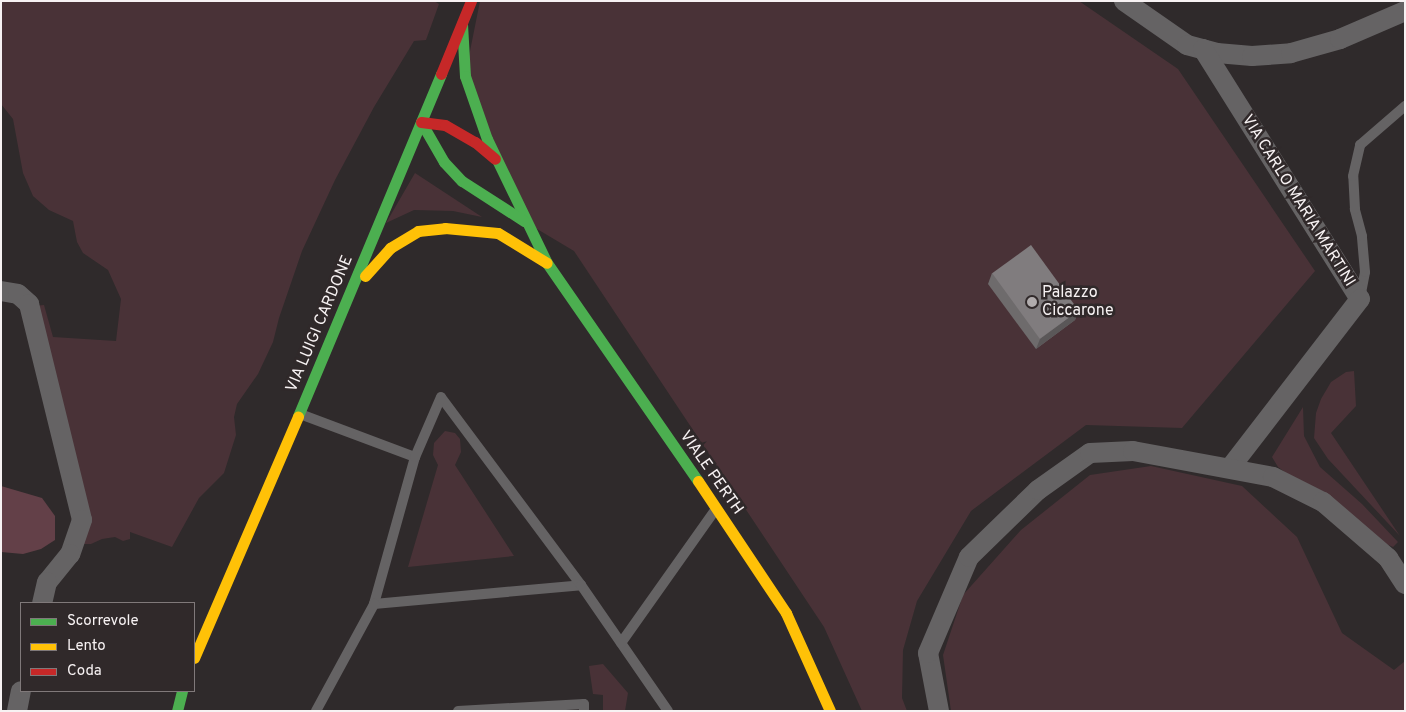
<!DOCTYPE html>
<style>
body{margin:0}
#map{position:relative;width:1406px;height:712px;overflow:hidden;background:#2f2a2b;font-family:Overpass,sans-serif}
div>[style]{position:absolute}
[style*='--x']{left:calc(var(--x)*1px);top:calc(var(--y)*1px);width:calc(var(--w)*1px);rotate:calc(var(--a)*1deg)}
.green>*{inset:0;background:#493237}
.forest>*{inset:0;background:#634048}
.lane>*{height:10px;margin:-5px;padding:0 5px;transform-origin:5px;border-radius:5px;background:#656364}
.street>*{height:20px;margin:-10px;padding:0 10px;transform-origin:10px;border-radius:10px;background:#656364}
.fast>*{height:11px;margin:-5.5px;padding:0 5.5px;transform-origin:5.5px;border-radius:5.5px;background:#4caf50}
.slow>*{height:11px;margin:-5.5px;padding:0 5.5px;transform-origin:5.5px;border-radius:5.5px;background:#ffc107}
.jam>*{height:11px;margin:-5.5px;padding:0 5.5px;transform-origin:5.5px;border-radius:5.5px;background:#c62828}
.wall>*{inset:0;background:#6e6b6c}
.shaded-wall>*{inset:0;background:#5a5758}
.building>*{inset:0;background:#807c7e;transform-origin:0 0}
.dots>*{width:14px;height:14px;translate:-50% -50%;box-sizing:border-box;border:2px solid #30292a;border-radius:50%}
span{translate:-50% -50%;white-space:nowrap;text-align:center;line-height:1.15;-webkit-text-stroke:5px #30292a;paint-order:stroke}
.street-label{font-size:16px;color:#f7f2f3}
.poi-label{font-size:16px;color:#f7f2f3}
.left{translate:0 -50%;text-align:left}
.frame{position:absolute;inset:0;border:2px solid #f7f2f3;pointer-events:none}
.legend{position:absolute;left:20px;top:602px;width:175px;height:90px;box-sizing:border-box;background:#30292a;border:1px solid #80797a;margin:0;padding:6px 9px;list-style:none;font-size:15px;color:#f7f2f3}
.legend li{display:flex;align-items:center;gap:10px;height:25px}
.legend b{width:25px;border:1px solid #80797a}
</style>
<div id="map">
<div class="green">
<div style="clip-path:polygon(1px 1px,434px 1px,439px 4px,426px 40px,414px 41px,374px 107px,335px 180px,302px 251px,279px 318px,273px 342px,258px 374px,237px 404px,234px 417px,236px 435px,224px 473px,199px 498px,172px 547px,130px 532px,130px 539px,123px 541px,115px 537px,102px 539px,91px 544px,84px 544px,34px 306px,44px 305px,53px 337px,116px 341px,121px 299px,108px 270px,83px 253px,77px 242px,73px 221px,49px 210px,33px 196px,23px 173px,13px 119px,1px 104px)"></div>
<div style="clip-path:polygon(480px 1px,1079px 1px,1178px 69px,1315px 271px,1182px 428px,1086px 425px,971px 511px,917px 601px,903px 650px,902px 698px,907px 711px,862px 711px,824px 627px,574px 251px,527px 223px,465px 76px)"></div>
<div style="clip-path:polygon(415px 173px,482px 217px,453px 211px,414px 210px,386px 223px)"></div>
<div style="clip-path:polygon(1354px 371px,1356px 406px,1331px 433px,1400px 536px,1328px 459px,1314px 438px,1316px 413px,1321px 399px,1331px 382px,1346px 372px)"></div>
<div style="clip-path:polygon(1303px 407px,1304px 436px,1320px 467px,1362px 504px,1398px 542px,1393px 547px,1373px 538px,1278px 467px,1272px 457px)"></div>
<div style="clip-path:polygon(445px 431px,455px 433px,460px 439px,461px 452px,455px 465px,514px 556px,408px 567px,438px 465px,433px 455px,434px 443px)"></div>
<div style="clip-path:polygon(1151px 466px,1242px 486px,1297px 537px,1342px 633px,1394px 670px,1405px 661px,1405px 711px,951px 711px,943px 655px,963px 595px,1021px 530px,1090px 475px)"></div>
<div style="clip-path:polygon(603px 664px,628px 693px,625px 711px,603px 711px,603px 695px,593px 694px,589px 666px)"></div>
</div>
<div class="forest">
<div style="clip-path:polygon(1px 486px,42px 498px,55px 516px,55px 540px,41px 549px,23px 554px,1px 552px)"></div>
</div>
<div class="lane">
<div style="--x:1360;--y:298;--w:26;--a:-79"></div>
<div style="--x:1365;--y:272;--w:36;--a:-95"></div>
<div style="--x:1362;--y:236;--w:28;--a:-105"></div>
<div style="--x:1355;--y:209;--w:33;--a:-93"></div>
<div style="--x:1353;--y:176;--w:32;--a:-77"></div>
<div style="--x:1360;--y:145;--w:60;--a:-40.9"></div>
<div style="--x:300;--y:414;--w:123;--a:20.5"></div>
<div style="--x:415;--y:457;--w:153;--a:105.6"></div>
<div style="--x:374;--y:604;--w:208;--a:-5.2"></div>
<div style="--x:581;--y:585;--w:234;--a:-126.7"></div>
<div style="--x:441;--y:397;--w:65;--a:113.4"></div>
<div style="--x:581;--y:585;--w:153;--a:55.4"></div>
<div style="--x:621;--y:643;--w:164;--a:-54.7"></div>
<div style="--x:316;--y:711;--w:122;--a:-61.5"></div>
<div style="--x:458;--y:711;--w:126;--a:-3.2"></div>
<div style="--x:584;--y:704;--w:7;--a:90"></div>
</div>
<div class="street">
<div style="--x:1124;--y:1;--w:77;--a:34.9"></div>
<div style="--x:1187;--y:45;--w:31;--a:15"></div>
<div style="--x:1217;--y:53;--w:35;--a:5"></div>
<div style="--x:1252;--y:56;--w:39;--a:-4"></div>
<div style="--x:1291;--y:53;--w:51;--a:-15.9"></div>
<div style="--x:1340;--y:39;--w:71;--a:-23.3"></div>
<div style="--x:1203;--y:49;--w:295;--a:57.9"></div>
<div style="--x:1360;--y:299;--w:213;--a:127.6"></div>
<div style="--x:1;--y:291;--w:17;--a:10"></div>
<div style="--x:18;--y:294;--w:15;--a:42"></div>
<div style="--x:29;--y:304;--w:222;--a:76.2"></div>
<div style="--x:82;--y:520;--w:36;--a:109"></div>
<div style="--x:70;--y:554;--w:36;--a:129"></div>
<div style="--x:47;--y:582;--w:22;--a:103"></div>
<div style="--x:17;--y:711;--w:20;--a:-79"></div>
<div style="--x:939;--y:711;--w:59;--a:-100.7"></div>
<div style="--x:928;--y:653;--w:104;--a:-66.9"></div>
<div style="--x:969;--y:557;--w:96;--a:-44.2"></div>
<div style="--x:1038;--y:490;--w:64;--a:-35.4"></div>
<div style="--x:1090;--y:453;--w:43;--a:-2.7"></div>
<div style="--x:1133;--y:451;--w:142;--a:10.5"></div>
<div style="--x:1273;--y:477;--w:56;--a:26.6"></div>
<div style="--x:1323;--y:502;--w:86;--a:40.7"></div>
<div style="--x:1388;--y:558;--w:31;--a:57"></div>
</div>
<div class="fast">
<div style="--x:462;--y:24;--w:52;--a:86.7"></div>
<div style="--x:465;--y:76;--w:67;--a:70.8"></div>
<div style="--x:487;--y:139;--w:138;--a:64.2"></div>
<div style="--x:547;--y:263;--w:265;--a:55.3"></div>
<div style="--x:421;--y:122;--w:46;--a:60.1"></div>
<div style="--x:444;--y:162;--w:26;--a:47"></div>
<div style="--x:462;--y:181;--w:74;--a:32.8"></div>
<div style="--x:298;--y:416;--w:371;--a:-67.3"></div>
<div style="--x:177;--y:711;--w:21;--a:-76"></div>
</div>
<div class="slow">
<div style="--x:365;--y:276;--w:38;--a:-48"></div>
<div style="--x:390;--y:248;--w:33;--a:-31"></div>
<div style="--x:418;--y:231;--w:27;--a:-6"></div>
<div style="--x:445;--y:228;--w:53;--a:5.4"></div>
<div style="--x:498;--y:233;--w:57;--a:31.5"></div>
<div style="--x:698;--y:481;--w:159;--a:56.3"></div>
<div style="--x:786;--y:613;--w:107;--a:65.8"></div>
<div style="--x:194;--y:658;--w:263;--a:-66.7"></div>
</div>
<div class="jam">
<div style="--x:441;--y:74;--w:79;--a:-67.7"></div>
<div style="--x:421;--y:122;--w:24;--a:7"></div>
<div style="--x:445;--y:125;--w:34;--a:30"></div>
<div style="--x:475;--y:142;--w:26;--a:40"></div>
</div>
<div class="wall">
<div style="clip-path:polygon(992px 273px,1079px 310px,1075px 320px,1036px 349px,988px 284px)"></div>
</div>
<div class="shaded-wall">
<div style="clip-path:polygon(1079px 310px,1075px 320px,1036px 349px,1040px 339px)"></div>
</div>
<div class="building">
<div style="left:1031px;top:245px;width:81px;height:48px;rotate:54deg"></div>
</div>
<div class="dots">
<div style="left:1032px;top:302px;background:#b1acad"></div>
</div>
<div class="street-label">
<span style="left:1298px;top:201px;rotate:58deg">VIA CARLO MARIA MARTINI</span>
<span style="left:320px;top:324px;rotate:-67deg">VIA LUIGI CARDONE</span>
<span style="left:711px;top:473px;rotate:55deg">VIALE PERTH</span>
</div>
<div class="poi-label">
<span class="left" style="left:1042px;top:302px">Palazzo<br>Ciccarone</span>
</div>
<div class="frame"></div>
<ul class="legend">
<li><b style="height:6px;background:#4caf50"></b>Scorrevole</li>
<li><b style="height:6px;background:#ffc107"></b>Lento</li>
<li><b style="height:6px;background:#c62828"></b>Coda</li>
</ul>
</div>
